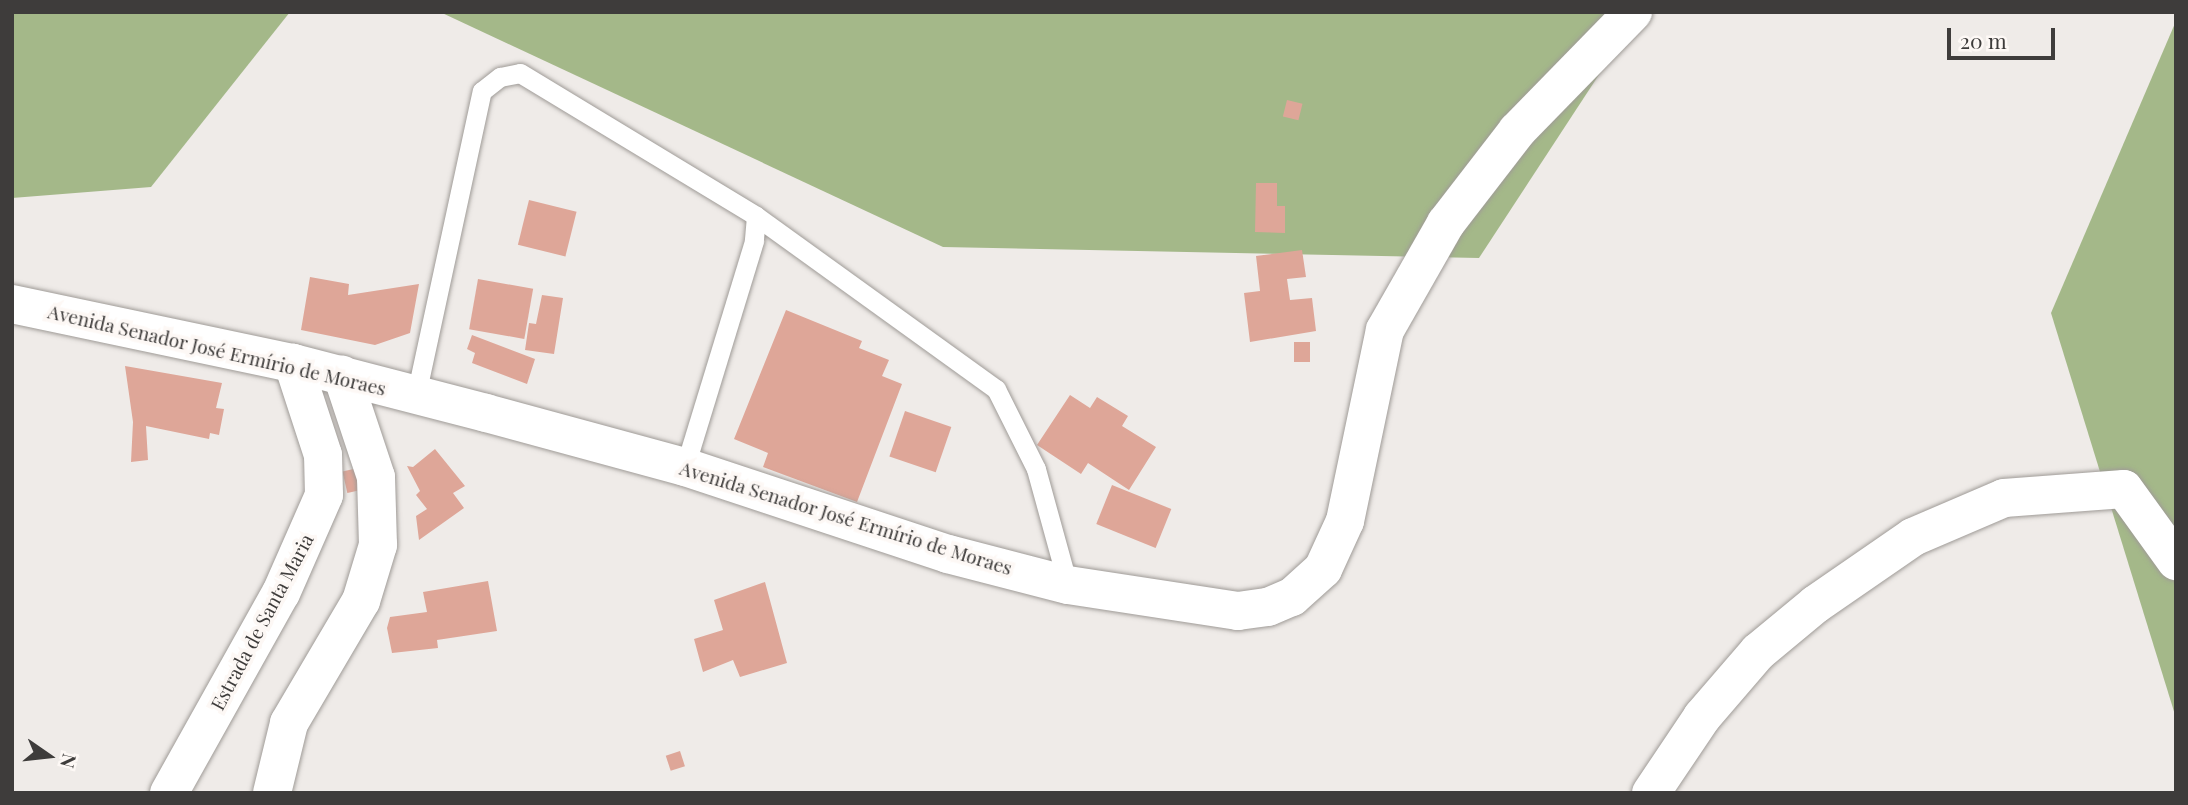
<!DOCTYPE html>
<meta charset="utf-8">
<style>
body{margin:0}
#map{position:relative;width:2188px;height:805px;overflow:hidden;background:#efebe8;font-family:"Playfair Display",serif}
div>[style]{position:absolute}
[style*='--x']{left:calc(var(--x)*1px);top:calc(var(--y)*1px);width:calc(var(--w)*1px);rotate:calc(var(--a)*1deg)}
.forest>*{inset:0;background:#a4b889}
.building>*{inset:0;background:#dea698;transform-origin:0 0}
.roads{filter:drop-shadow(0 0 2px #9f9b97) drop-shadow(0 0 2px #9f9b97)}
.lane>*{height:19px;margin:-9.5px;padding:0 9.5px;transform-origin:9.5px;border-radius:9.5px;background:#fff}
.street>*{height:38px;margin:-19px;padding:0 19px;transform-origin:19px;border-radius:19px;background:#fff}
.secondary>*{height:38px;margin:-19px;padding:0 19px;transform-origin:19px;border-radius:19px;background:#fff}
span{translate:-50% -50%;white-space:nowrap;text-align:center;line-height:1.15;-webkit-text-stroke:7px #fdf8f5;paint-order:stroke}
.street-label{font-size:19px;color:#3e3c3b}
.frame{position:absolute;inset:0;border:14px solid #3e3c3b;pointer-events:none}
.north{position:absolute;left:14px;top:721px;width:70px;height:70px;-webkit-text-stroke:5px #fdf8f5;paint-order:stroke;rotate:104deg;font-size:19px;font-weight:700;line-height:28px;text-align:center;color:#3e3c3b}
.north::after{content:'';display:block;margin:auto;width:24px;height:32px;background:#3e3c3b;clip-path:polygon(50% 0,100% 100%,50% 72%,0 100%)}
.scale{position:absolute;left:1947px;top:28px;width:108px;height:32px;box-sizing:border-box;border:4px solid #3e3c3b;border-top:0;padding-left:9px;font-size:21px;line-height:24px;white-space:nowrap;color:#3e3c3b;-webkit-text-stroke:5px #fdf8f5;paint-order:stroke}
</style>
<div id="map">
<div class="forest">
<div style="clip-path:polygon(12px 12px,290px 12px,151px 187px,12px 198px)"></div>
<div style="clip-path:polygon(440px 12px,1640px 12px,1479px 258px,943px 247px)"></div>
<div style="clip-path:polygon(2176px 21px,2176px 718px,2051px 313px)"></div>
</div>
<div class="building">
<div style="left:1287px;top:100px;width:16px;height:17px;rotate:14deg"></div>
<div style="clip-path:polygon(1256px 183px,1277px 183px,1277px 206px,1285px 206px,1285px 233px,1255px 232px)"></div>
<div style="left:529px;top:200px;width:49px;height:46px;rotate:14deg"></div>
<div style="clip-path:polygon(1302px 250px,1306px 277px,1287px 279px,1290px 300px,1312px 298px,1316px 331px,1250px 342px,1244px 293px,1260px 291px,1256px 256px)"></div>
<div style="clip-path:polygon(310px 277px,349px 284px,348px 295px,419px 284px,410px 333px,375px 345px,301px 330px)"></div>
<div style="left:478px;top:279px;width:56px;height:51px;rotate:10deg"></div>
<div style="clip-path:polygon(542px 295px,563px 298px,554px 354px,525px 350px,529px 323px,536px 324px)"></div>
<div style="clip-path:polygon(786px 310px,862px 341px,859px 348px,889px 360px,882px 376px,902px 384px,857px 502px,763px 467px,768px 453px,734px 439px)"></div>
<div style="clip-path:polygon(472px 335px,535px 359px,527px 384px,472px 363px,475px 353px,467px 349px)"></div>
<div style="left:1294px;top:342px;width:16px;height:20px"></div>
<div style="clip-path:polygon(125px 366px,222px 383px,216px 408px,224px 409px,219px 435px,210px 433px,209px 439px,146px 426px,148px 460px,131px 462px,133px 422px)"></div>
<div style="clip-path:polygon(1070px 395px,1090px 408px,1097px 397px,1128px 416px,1122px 426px,1156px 447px,1129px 490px,1088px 463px,1081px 474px,1037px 445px)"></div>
<div style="left:905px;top:411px;width:49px;height:48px;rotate:19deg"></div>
<div style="clip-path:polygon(435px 449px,465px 486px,453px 493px,464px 508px,419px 540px,416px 516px,427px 509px,416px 495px,420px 491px,407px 466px,413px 467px)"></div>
<div style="left:358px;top:468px;width:22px;height:16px;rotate:77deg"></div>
<div style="left:1112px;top:485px;width:64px;height:42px;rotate:22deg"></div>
<div style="clip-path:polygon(488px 581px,497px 631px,437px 640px,438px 648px,392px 653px,387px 628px,390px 617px,427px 612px,423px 592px)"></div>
<div style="clip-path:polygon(765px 582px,787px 663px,740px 677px,733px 660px,703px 672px,694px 639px,723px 630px,714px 600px)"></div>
<div style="left:680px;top:751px;width:16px;height:15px;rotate:72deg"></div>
</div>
<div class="roads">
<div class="lane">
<div style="--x:756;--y:216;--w:296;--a:35.8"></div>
<div style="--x:996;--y:389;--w:89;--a:63.4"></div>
<div style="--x:1036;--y:469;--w:120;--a:74.6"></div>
<div style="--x:416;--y:395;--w:311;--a:-77.8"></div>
<div style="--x:482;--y:91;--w:23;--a:-38"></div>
<div style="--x:500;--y:77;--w:20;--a:-11"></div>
<div style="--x:520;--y:73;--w:276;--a:31.2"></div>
<div style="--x:756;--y:216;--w:25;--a:95"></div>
<div style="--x:754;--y:241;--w:236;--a:107"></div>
</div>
<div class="street">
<div style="--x:169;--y:793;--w:229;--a:-60.8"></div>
<div style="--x:281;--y:593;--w:107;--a:-66.3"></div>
<div style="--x:324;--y:495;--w:40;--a:-91.4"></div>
<div style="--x:323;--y:455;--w:97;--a:-108.1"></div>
<div style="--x:272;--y:793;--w:72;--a:-76.3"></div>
<div style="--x:289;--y:723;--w:142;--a:-59.5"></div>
<div style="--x:361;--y:601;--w:59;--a:-73.1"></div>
<div style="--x:378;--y:545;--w:68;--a:-91.7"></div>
<div style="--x:376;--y:477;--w:108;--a:-108.4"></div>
<div style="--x:1651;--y:793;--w:92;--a:-56.1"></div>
<div style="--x:1702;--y:717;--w:86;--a:-49.3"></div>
<div style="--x:1758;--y:652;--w:75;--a:-39.6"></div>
<div style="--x:1816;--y:604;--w:118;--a:-34.6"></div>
<div style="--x:1913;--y:537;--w:99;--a:-23.2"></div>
<div style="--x:2004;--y:498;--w:120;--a:-4.3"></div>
<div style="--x:2124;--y:489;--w:89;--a:54.2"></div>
</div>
<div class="secondary">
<div style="--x:12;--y:304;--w:287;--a:11.9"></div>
<div style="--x:293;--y:363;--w:199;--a:14.5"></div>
<div style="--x:486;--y:413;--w:206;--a:15.2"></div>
<div style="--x:685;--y:467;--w:277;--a:18.3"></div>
<div style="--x:948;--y:554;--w:124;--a:14.5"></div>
<div style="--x:1068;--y:585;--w:172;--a:8.7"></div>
<div style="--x:1238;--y:611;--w:30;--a:-8"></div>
<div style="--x:1268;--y:607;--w:26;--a:-23"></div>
<div style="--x:1292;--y:597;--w:42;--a:-42.1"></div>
<div style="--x:1323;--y:569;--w:53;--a:-65.4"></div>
<div style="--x:1345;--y:521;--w:195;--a:-78.2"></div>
<div style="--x:1385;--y:330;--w:123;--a:-60.3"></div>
<div style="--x:1446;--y:223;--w:116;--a:-52.3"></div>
<div style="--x:1517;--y:131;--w:166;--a:-45.7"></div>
</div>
</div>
<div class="street-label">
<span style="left:217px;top:350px;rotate:13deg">Avenida Senador José Ermírio de Moraes</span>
<span style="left:846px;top:518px;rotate:17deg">Avenida Senador José Ermírio de Moraes</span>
<span style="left:262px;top:622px;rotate:-62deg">Estrada de Santa Maria</span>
</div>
<div class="frame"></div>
<div class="north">N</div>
<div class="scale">20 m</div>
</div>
